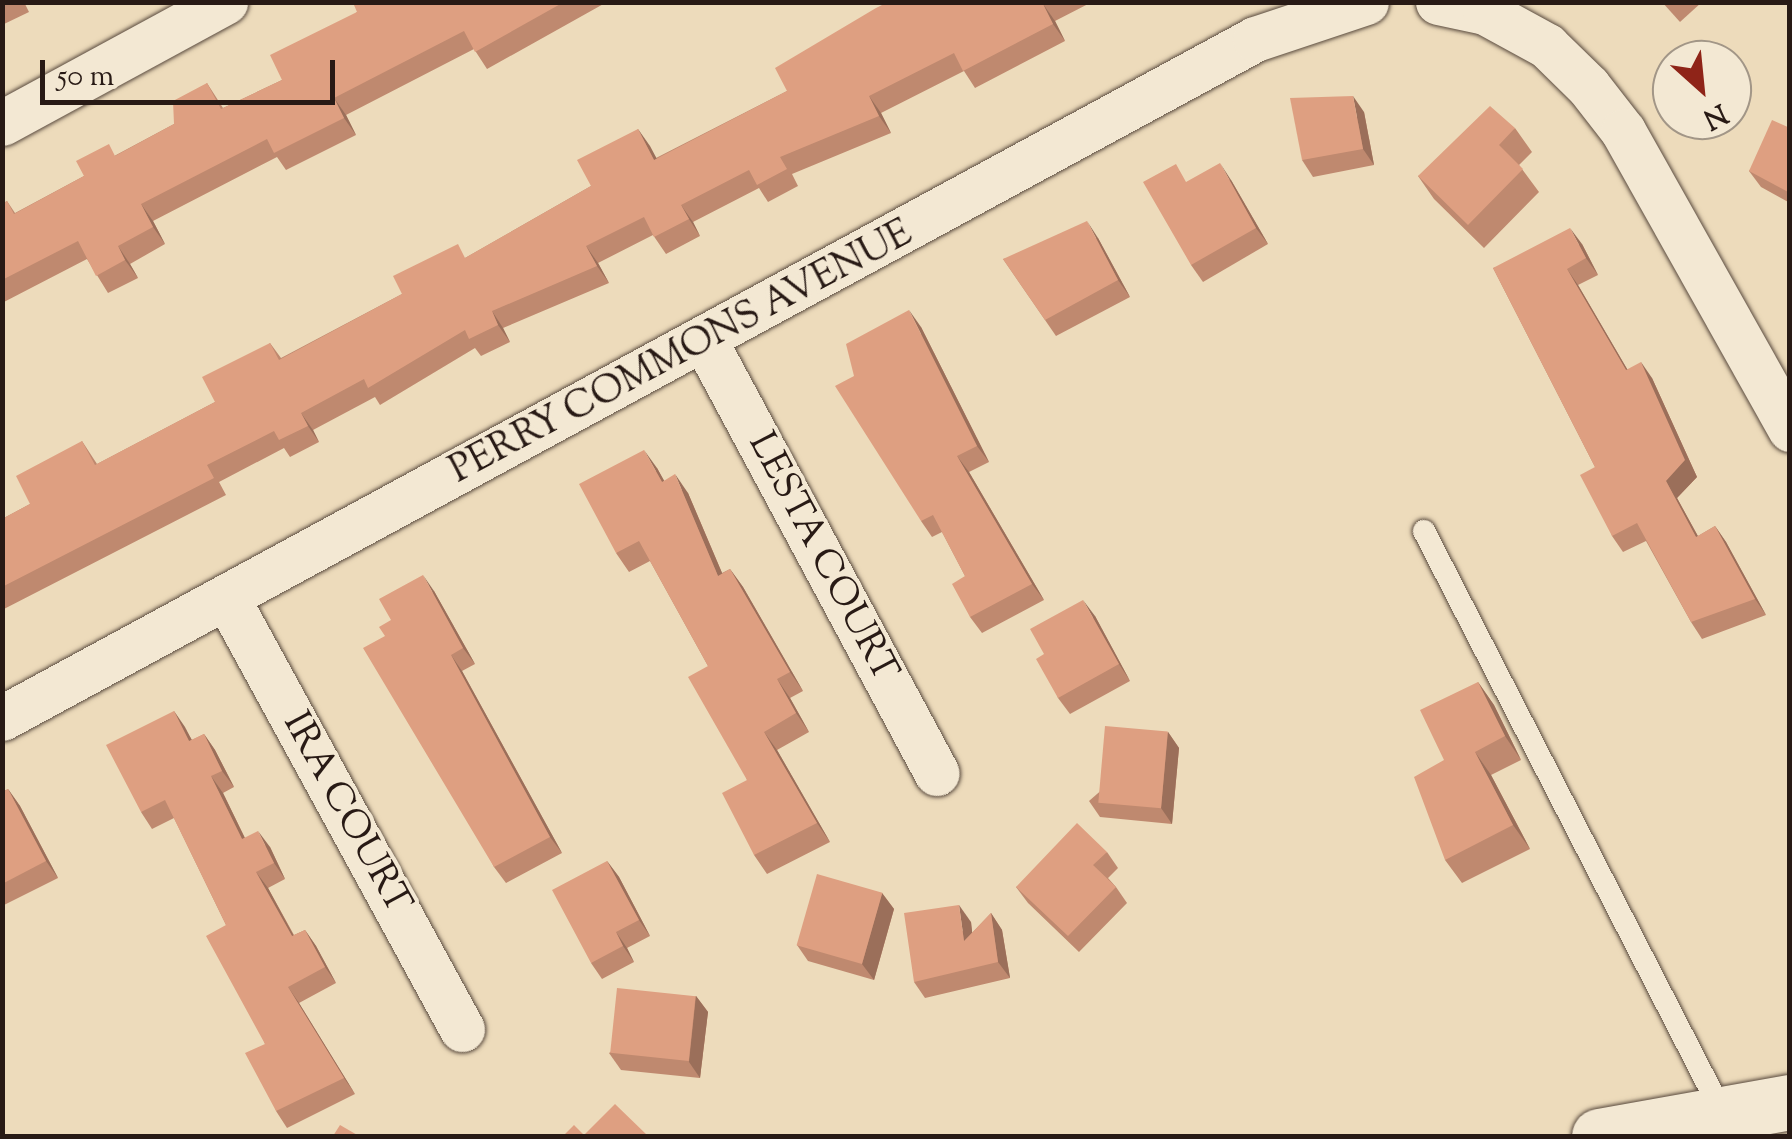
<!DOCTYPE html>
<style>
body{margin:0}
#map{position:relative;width:1792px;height:1139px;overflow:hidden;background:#eddbbb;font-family:"Sorts Mill Goudy",serif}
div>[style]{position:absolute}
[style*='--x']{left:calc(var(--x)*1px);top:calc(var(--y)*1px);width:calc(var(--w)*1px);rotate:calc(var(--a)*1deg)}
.roads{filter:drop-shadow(0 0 2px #594a3e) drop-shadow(0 0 2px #594a3e)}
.service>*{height:22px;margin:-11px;padding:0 11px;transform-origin:11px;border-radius:11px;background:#f3e8d3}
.minor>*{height:45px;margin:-22.5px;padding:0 22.5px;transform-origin:22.5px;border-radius:22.5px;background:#f3e8d3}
.secondary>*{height:55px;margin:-27.5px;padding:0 27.5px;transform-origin:27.5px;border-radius:27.5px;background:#f3e8d3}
.wall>*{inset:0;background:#bf896f}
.shaded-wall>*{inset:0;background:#9b6f5a}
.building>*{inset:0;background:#de9f81;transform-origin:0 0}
span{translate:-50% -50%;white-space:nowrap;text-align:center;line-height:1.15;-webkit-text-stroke:8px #f3e8d3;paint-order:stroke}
.street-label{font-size:38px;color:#281a15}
.frame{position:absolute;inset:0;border:5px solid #281a15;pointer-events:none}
.north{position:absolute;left:1652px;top:40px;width:100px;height:100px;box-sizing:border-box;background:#f3e8d3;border:2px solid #a29687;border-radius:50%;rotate:153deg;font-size:28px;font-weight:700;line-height:40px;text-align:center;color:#281a15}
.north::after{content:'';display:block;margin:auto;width:35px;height:45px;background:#8f2418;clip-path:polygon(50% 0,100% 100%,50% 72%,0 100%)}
.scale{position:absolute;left:40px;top:60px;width:295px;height:45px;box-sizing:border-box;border:5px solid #281a15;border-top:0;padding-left:12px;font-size:30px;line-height:35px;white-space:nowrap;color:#281a15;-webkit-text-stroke:8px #f3e8d3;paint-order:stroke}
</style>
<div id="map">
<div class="roads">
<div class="service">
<div style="--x:1424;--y:531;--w:655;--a:62.85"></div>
</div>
<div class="minor">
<div style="--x:1438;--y:2;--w:48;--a:12"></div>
<div style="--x:1485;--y:12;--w:71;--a:28.7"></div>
<div style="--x:1547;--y:46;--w:57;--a:44.3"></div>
<div style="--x:1588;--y:86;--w:57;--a:52.1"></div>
<div style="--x:1623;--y:131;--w:342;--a:60.7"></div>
<div style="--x:2;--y:123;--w:254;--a:-28.5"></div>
<div style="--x:706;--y:343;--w:488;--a:61.8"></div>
<div style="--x:227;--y:598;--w:491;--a:61.4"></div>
<div style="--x:2;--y:718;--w:1425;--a:-28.45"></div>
<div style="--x:1255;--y:39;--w:117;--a:-18.4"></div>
</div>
<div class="secondary">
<div style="--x:1599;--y:1136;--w:194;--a:-10.1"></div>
</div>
</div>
<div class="wall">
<div style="clip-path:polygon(2px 2px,24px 2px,29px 12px,2px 25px)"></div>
<div style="clip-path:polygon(359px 2px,607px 2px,487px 69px,474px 49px,346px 115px,356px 135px,286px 170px,277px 157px,153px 221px,165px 244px,130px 264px,138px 278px,108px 293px,87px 259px,2px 303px,2px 204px,7px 201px,15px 213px,84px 176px,116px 155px,174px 124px,207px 83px,223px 108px,282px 80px,357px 12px)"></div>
<div style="clip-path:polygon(888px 2px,1092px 2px,1055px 21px,1065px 41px,975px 88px,964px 71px,881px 113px,891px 133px,792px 174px,798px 186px,768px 202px,759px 188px,693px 222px,700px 236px,666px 254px,653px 235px,598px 263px,609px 283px,503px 328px,510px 342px,481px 356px,475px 348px,380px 405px,375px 397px,313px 430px,319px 442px,290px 457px,284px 448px,219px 482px,226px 495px,2px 610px,2px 519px,30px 504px,82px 441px,97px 464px,215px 402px,270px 343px,281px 358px,402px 294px,591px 186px,638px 129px,656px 158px,787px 91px)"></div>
<div style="clip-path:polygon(1662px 2px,1702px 2px,1680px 22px)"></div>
<div style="clip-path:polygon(1364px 112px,1374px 165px,1313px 177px,1302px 160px)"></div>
<div style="clip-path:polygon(1515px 128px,1532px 152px,1519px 165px,1539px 192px,1484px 248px,1434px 199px,1418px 176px)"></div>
<div style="clip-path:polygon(1790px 128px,1790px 203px,1761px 187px,1749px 171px)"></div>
<div style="clip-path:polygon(1231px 180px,1268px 244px,1203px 282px,1191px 265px,1188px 181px)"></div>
<div style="clip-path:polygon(1098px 238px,1130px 297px,1056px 336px,1003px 259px)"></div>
<div style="clip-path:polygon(1582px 244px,1598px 275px,1578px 285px,1627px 369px,1652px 378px,1697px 477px,1677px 498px,1698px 536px,1715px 526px,1726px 542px,1766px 615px,1702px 639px,1691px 622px,1646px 541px,1623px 552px,1612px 536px,1595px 467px,1493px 268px)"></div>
<div style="clip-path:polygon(921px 327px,989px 462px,969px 472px,1044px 600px,982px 633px,970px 617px,965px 576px,942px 532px,932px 537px,921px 521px)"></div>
<div style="clip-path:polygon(657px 468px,664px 481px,688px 493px,722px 573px,730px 569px,743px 587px,803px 691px,790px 698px,809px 732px,777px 750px,830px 842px,767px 874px,754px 855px,747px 780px,708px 666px,650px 561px,629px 572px,616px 553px)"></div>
<div style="clip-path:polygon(434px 591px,475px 664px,462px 671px,562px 853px,506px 883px,494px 867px,385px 636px)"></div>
<div style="clip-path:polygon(1095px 616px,1130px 681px,1070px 714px,1058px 698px,1044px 654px)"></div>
<div style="clip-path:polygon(1478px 682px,1494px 705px,1521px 760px,1491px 775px,1530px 849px,1462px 883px,1445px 860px,1444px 760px)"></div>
<div style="clip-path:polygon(174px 711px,192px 740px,204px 734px,215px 750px,234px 787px,223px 793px,245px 838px,270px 847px,285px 879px,268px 888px,294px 935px,305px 930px,316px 946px,336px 983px,299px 1003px,355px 1094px,287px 1128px,276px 1111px,265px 1044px,226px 925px,174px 818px,152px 829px,141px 812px)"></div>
<div style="clip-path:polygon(1168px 732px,1179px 748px,1172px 824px,1100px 817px,1089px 801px)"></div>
<div style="clip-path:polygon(8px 789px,20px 806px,58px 878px,2px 906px,2px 792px)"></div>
<div style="clip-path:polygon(1107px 852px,1118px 868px,1108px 878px,1116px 887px,1127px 903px,1079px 952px,1028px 903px,1016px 887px)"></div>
<div style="clip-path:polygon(607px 861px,619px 877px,650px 936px,627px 948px,634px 962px,602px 979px,591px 963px)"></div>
<div style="clip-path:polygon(882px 893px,894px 909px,874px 980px,808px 961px,797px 945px)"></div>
<div style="clip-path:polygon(991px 913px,1002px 930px,1010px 978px,925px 998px,914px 982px,971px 922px,972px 933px)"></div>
<div style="clip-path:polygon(696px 996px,708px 1012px,700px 1078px,621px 1070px,609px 1053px)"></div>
</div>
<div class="shaded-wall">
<div style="clip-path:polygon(1043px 4px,1055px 21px,1065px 41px,1053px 24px)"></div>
<div style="clip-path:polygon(869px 96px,881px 113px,891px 133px,879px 116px)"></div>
<div style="clip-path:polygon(1353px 96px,1364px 112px,1374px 165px,1363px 149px)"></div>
<div style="clip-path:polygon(334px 98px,346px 115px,356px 135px,344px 118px)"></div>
<div style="clip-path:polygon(638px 129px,650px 146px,666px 176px,654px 160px)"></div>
<div style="clip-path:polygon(1220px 163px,1231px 180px,1268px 244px,1256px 228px)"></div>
<div style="clip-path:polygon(141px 204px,153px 221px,165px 244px,153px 227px)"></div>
<div style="clip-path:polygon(681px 205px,693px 222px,700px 236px,689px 219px)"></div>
<div style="clip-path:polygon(1087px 221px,1098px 238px,1130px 297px,1118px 280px)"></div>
<div style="clip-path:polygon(1570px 228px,1582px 244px,1598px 275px,1586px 258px)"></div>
<div style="clip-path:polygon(118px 246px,130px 264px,138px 278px,125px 260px)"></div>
<div style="clip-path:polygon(586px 246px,598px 263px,609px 283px,597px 266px)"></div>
<div style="clip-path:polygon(1567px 269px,1578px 285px,1637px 386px,1626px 370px)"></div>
<div style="clip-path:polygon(909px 310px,921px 327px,989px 462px,977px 446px)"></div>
<div style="clip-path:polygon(492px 311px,503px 328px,510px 342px,498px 325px)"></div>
<div style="clip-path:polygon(1641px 362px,1652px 378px,1697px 477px,1677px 498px,1707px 553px,1696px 537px,1666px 481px)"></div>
<div style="clip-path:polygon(301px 413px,313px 430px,319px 442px,308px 426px)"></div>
<div style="clip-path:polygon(644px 450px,657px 468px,675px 500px,662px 482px)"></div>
<div style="clip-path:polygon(957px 456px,969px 472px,1044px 600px,1032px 584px)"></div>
<div style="clip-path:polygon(675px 474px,688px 493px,731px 594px,718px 576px)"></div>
<div style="clip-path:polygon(1715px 526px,1726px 542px,1766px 615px,1755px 599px)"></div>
<div style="clip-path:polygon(730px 569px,743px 587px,803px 691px,790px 672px)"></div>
<div style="clip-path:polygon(423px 575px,434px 591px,475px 664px,463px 648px)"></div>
<div style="clip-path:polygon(1083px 600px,1095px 616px,1130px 681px,1119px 664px)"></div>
<div style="clip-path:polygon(451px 655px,462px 671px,562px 853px,550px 837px)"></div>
<div style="clip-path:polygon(777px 679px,790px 698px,809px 732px,796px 713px)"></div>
<div style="clip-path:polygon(1478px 682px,1494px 705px,1521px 760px,1505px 736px)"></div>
<div style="clip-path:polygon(174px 711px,185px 727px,201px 758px,189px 741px)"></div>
<div style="clip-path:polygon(764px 732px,777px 750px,830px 842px,817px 823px)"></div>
<div style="clip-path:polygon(1168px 732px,1179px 748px,1172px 824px,1161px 808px)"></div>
<div style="clip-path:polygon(204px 734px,215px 750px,234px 787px,222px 771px)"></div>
<div style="clip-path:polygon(1475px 752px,1491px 775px,1530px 849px,1513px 825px)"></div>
<div style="clip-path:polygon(211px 776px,223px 793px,253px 855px,242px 839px)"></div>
<div style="clip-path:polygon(8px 789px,20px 806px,58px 878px,46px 861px)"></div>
<div style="clip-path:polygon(258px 831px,270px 847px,285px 879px,274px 863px)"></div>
<div style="clip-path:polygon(607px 861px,619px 877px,650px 936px,639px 920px)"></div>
<div style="clip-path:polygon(256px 872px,268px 888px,303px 953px,292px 936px)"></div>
<div style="clip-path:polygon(882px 893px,894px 909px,874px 980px,862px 964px)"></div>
<div style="clip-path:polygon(959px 905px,971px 922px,975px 957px,964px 941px)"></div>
<div style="clip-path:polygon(991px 913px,1002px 930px,1010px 978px,998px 962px)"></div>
<div style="clip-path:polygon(305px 930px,316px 946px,336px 983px,325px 967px)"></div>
<div style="clip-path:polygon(616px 932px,627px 948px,634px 962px,623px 946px)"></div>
<div style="clip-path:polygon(288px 987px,299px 1003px,355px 1094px,344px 1078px)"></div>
<div style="clip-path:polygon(696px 996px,708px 1012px,700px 1078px,689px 1062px)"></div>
</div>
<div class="building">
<div style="clip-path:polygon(359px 2px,564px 2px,475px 52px,464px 31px,334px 98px,344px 118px,274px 153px,267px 139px,141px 204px,153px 227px,118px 246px,125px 260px,96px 276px,78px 241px,2px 280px,2px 204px,7px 201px,14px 214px,84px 176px,76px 161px,109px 144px,115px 156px,174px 124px,173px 101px,207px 83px,221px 109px,282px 80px,270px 55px,357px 12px,354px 5px)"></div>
<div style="clip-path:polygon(888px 2px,1047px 2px,1043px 4px,1053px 24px,963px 71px,954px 53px,869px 96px,879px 116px,780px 157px,787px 169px,757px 185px,749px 170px,681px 205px,689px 219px,654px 237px,644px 217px,586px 246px,597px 266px,492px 311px,498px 325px,469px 339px,465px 330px,368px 388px,364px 379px,301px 413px,308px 426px,279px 440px,274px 431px,207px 465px,214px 478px,2px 587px,2px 519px,30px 504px,16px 476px,82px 441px,95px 465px,215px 402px,202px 377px,270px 343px,279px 360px,402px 294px,393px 276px,458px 244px,465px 258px,591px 186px,577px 160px,638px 129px,654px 160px,787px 91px,775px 68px,876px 8px)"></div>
<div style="clip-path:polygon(1353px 96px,1363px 149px,1302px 160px,1290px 98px)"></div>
<div style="clip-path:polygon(1490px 106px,1515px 128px,1499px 145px,1523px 169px,1468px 225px,1418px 176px)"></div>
<div style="clip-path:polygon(1772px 120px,1790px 128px,1790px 193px,1749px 171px)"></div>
<div style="clip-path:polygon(1220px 163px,1256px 228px,1191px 265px,1143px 182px,1176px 164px,1186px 182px)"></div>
<div style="clip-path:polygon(1087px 221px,1118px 280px,1045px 320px,1003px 259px)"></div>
<div style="clip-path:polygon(1570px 228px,1586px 258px,1567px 269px,1626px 370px,1641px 362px,1685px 460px,1666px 481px,1696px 537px,1715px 526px,1755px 599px,1691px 622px,1637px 523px,1612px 536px,1580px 475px,1595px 467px,1493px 268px)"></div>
<div style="clip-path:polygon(909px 310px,977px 446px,957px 456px,1032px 584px,970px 617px,952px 584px,965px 576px,933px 515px,921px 521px,835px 386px,854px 376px,846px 344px)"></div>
<div style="clip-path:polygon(644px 450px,662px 482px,675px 474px,718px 576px,730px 569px,790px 672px,777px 679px,796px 713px,764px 732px,817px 823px,754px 855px,722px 793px,747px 780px,688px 677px,708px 666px,639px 541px,616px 553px,579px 484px)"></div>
<div style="clip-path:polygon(423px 575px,463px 648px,451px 655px,550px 837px,494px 867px,363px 648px,385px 636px,379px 627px,391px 620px,379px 599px)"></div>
<div style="clip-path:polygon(1083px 600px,1119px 664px,1058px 698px,1036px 659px,1044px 654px,1030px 629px)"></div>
<div style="clip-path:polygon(1478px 682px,1505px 736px,1475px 752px,1513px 825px,1445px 860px,1414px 777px,1444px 760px,1420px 710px)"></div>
<div style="clip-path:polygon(174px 711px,189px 741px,204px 734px,222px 771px,211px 776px,242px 839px,258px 831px,274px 863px,256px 872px,292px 936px,305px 930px,325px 967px,288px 987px,344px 1078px,276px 1111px,245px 1053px,265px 1044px,206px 936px,226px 925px,165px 800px,141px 812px,106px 745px)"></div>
<div style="left:1105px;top:726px;width:63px;height:77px;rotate:5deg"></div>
<div style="clip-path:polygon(8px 789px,46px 861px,2px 884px,2px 792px)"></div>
<div style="clip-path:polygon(1077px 823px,1107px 852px,1093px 865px,1116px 887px,1068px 936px,1016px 887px)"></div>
<div style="clip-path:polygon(607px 861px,639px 920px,616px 932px,623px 946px,591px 963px,552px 890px)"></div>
<div style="left:817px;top:874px;width:68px;height:74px;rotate:16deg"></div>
<div style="clip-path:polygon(959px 905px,964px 941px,991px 913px,998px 962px,914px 982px,904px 913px)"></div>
<div style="left:617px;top:988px;width:79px;height:65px;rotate:6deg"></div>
<div style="clip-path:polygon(615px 1104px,648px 1136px,563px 1136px,574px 1125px,584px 1135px)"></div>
<div style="clip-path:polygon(340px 1125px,359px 1136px,333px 1136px)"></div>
</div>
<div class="street-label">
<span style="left:682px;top:354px;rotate:-28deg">PERRY COMMONS AVENUE</span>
<span style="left:821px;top:558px;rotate:62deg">LESTA COURT</span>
<span style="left:345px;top:814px;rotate:61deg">IRA COURT</span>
</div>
<div class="frame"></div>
<div class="north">N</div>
<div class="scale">50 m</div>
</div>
